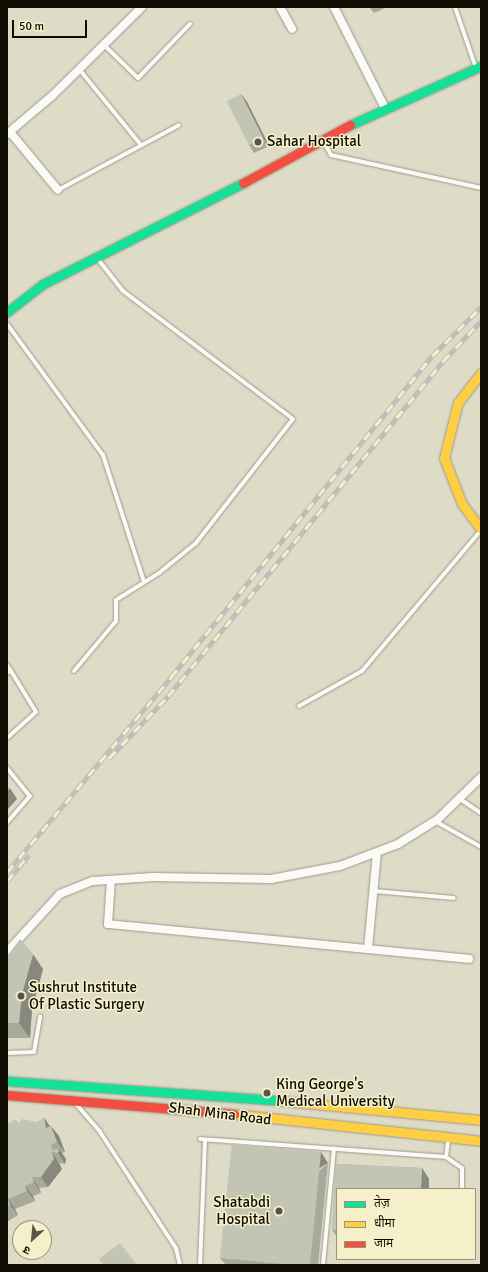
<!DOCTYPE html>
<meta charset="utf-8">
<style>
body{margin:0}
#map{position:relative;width:488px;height:1272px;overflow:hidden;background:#dedbc7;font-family:Signika,"Noto Sans Devanagari",sans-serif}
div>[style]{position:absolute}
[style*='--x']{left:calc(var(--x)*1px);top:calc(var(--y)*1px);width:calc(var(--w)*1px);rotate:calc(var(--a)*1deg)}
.roads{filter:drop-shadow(0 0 1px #9d9b8b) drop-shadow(0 0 1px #9d9b8b)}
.lane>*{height:4px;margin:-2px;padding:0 2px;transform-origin:2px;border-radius:2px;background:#fafaf7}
.street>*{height:8px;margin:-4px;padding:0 4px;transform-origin:4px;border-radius:4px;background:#fafaf7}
.fast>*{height:9px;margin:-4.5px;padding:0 4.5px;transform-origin:4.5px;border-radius:4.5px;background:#16e098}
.slow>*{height:9px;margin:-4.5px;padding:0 4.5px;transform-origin:4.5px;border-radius:4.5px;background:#ffcf43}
.jam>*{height:9px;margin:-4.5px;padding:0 4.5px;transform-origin:4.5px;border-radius:4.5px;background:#f24e42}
.rail>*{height:4.5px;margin-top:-2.25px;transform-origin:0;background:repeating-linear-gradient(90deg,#f5f0ca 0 9px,#bfbeb9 0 18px);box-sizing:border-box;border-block:1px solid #bfbeb9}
.wall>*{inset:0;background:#a7a99b}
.shaded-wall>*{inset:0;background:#88897e;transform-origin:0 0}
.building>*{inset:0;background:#c2c4b4;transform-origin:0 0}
.dots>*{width:11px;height:11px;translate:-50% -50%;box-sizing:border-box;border:2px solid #f5f0ca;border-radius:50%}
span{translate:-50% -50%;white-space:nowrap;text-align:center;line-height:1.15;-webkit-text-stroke:3px #f5f0ca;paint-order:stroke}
.poi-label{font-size:15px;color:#0f0d02}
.left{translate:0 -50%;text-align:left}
.right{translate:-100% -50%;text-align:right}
.street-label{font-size:15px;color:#0f0d02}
.frame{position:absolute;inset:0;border:8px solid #0f0d02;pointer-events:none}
.legend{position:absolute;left:336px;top:1188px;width:140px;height:72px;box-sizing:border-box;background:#f5f0ca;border:1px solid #99957a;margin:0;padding:5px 7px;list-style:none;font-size:12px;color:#0f0d02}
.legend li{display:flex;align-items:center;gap:8px;height:20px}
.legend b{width:20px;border:1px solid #99957a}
.north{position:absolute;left:12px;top:1220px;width:40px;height:40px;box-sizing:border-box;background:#f5f0ca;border:1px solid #99957a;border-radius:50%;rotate:207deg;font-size:11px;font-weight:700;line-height:16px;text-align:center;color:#0f0d02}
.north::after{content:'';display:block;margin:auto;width:14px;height:18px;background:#575547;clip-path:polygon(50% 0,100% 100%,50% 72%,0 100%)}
.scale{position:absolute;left:12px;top:20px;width:75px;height:18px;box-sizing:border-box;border:2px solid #0f0d02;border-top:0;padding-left:5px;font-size:12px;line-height:14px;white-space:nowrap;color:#0f0d02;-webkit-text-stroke:3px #f5f0ca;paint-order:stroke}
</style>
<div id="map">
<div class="roads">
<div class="lane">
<div style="--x:455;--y:7;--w:65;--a:71"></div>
<div style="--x:104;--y:45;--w:47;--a:44.1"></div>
<div style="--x:138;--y:78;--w:75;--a:-46.1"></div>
<div style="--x:79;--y:69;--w:98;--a:50.8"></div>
<div style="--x:323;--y:141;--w:16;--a:60"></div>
<div style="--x:331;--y:155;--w:154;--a:12.4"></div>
<div style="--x:58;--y:190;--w:137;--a:-28.2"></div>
<div style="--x:7;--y:324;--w:162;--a:53.8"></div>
<div style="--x:103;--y:455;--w:133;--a:72.1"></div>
<div style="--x:7;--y:665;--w:7;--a:56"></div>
<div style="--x:74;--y:671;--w:65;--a:-50"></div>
<div style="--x:116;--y:621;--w:21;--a:-90"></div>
<div style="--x:116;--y:600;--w:51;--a:-32.1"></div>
<div style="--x:159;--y:573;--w:48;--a:-39"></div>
<div style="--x:196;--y:543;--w:157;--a:-52"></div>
<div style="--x:293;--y:419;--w:213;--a:-143"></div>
<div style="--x:123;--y:291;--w:42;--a:-128.2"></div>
<div style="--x:7;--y:673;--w:4;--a:-27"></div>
<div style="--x:11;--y:671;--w:48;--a:58.6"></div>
<div style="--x:36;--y:712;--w:39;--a:138"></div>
<div style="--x:299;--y:706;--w:72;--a:-29.1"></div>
<div style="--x:362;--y:671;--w:185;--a:-49.8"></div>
<div style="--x:7;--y:768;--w:36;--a:51"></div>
<div style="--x:30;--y:796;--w:35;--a:131"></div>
<div style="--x:460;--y:799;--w:25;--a:34"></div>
<div style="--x:435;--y:821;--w:53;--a:29.5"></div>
<div style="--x:374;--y:891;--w:80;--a:5"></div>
<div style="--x:7;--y:1053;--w:27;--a:-2"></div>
<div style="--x:34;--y:1052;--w:36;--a:-80"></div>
<div style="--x:76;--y:1104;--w:37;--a:49"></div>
<div style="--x:100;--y:1132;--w:139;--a:56.8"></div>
<div style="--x:176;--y:1248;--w:17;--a:77"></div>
<div style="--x:200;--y:1139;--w:247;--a:4.2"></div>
<div style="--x:446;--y:1157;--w:19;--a:35"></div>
<div style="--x:462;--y:1168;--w:21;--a:90"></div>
<div style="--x:446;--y:1157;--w:17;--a:-83"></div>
<div style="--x:200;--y:1265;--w:125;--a:-87.7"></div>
<div style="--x:323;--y:1265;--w:117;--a:-84.6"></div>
</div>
<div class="street">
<div style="--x:280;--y:7;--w:25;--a:61"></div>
<div style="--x:334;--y:7;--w:113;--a:63.2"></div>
<div style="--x:10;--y:132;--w:75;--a:50.4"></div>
<div style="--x:7;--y:134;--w:60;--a:-40.3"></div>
<div style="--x:53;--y:95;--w:125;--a:-44.7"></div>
<div style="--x:111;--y:880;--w:44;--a:93.9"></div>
<div style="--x:108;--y:924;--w:363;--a:5.5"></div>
<div style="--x:368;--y:949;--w:97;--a:-84.7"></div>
<div style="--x:7;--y:952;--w:79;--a:-47.6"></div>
<div style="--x:60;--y:894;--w:35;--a:-22"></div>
<div style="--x:93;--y:881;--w:60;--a:-3.8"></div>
<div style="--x:153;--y:877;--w:118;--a:1"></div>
<div style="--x:271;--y:879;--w:70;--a:-10.7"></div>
<div style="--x:340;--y:866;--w:62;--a:-20.8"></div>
<div style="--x:398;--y:844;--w:47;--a:-32"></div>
<div style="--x:438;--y:819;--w:60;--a:-44.3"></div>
</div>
<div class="fast">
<div style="--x:350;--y:125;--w:144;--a:-24.2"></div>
<div style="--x:7;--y:312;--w:46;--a:-37.9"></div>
<div style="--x:43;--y:284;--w:224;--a:-26.8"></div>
<div style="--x:7;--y:1081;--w:277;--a:4.1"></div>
</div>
<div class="slow">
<div style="--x:481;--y:373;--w:37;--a:128"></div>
<div style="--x:458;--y:402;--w:58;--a:104"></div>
<div style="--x:444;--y:458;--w:49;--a:68.6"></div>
<div style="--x:462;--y:504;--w:31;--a:53"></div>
<div style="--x:283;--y:1101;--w:199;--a:5.5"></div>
<div style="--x:234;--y:1114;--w:248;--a:6.2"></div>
</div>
<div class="jam">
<div style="--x:243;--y:183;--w:122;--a:-28.5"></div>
<div style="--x:7;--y:1095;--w:228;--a:4.8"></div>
</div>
</div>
<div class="rail">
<div style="--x:109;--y:758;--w:86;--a:-46.4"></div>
<div style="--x:168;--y:696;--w:433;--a:-50.6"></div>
<div style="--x:443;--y:361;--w:55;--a:-46.5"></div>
<div style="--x:7;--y:872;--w:255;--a:-49.9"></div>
<div style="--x:171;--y:677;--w:414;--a:-50.9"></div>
<div style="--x:432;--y:356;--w:69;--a:-45"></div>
<div style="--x:7;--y:881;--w:34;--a:-50"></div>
</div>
<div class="wall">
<div style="clip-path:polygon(369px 7px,388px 7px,374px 13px)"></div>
<div style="clip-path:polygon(241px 94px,247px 102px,269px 146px,254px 153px,249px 145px)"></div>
<div style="clip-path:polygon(7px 956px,43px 969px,32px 1009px,30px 1038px,7px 1038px)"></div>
<div style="clip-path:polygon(44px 1118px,50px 1126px,59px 1136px,65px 1152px,62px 1153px,66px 1159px,65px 1164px,59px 1163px,62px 1169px,48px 1187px,39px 1188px,41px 1193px,33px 1196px,35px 1201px,15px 1209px,18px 1215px,7px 1222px,7px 1122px,9px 1124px,37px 1122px)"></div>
<div style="clip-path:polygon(328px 1163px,318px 1265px,226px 1265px,220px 1258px)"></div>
<div style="clip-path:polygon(336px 1164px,422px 1168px,429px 1179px,429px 1189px,337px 1189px,337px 1237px,332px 1230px)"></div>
</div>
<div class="shaded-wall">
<div style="clip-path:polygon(241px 94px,247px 102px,269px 146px,263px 138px)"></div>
<div style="clip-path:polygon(10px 788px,17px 799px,7px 810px,7px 791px)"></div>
<div style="clip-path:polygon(33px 954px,43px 969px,32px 1009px,30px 1038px,19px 1023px,22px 994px)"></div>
<div style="clip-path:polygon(44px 1118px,52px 1129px,46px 1128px)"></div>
<div style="clip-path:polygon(51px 1126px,59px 1136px,65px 1152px,57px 1142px)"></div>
<div style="clip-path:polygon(59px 1149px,66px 1159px,65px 1164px,58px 1153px)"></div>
<div style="clip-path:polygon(52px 1152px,59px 1163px,62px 1169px,48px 1187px,41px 1177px)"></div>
<div style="left:321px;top:1152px;width:13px;height:114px;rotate:58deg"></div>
<div style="clip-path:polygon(422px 1168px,429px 1179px,429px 1189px,421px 1189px)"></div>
<div style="clip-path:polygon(32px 1177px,39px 1188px,41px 1193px,34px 1182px)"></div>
<div style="clip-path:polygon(25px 1186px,33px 1196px,35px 1201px,27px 1191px)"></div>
<div style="clip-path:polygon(8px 1199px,15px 1209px,18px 1215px,10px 1205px)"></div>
</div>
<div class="building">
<div style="left:241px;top:94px;width:49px;height:16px;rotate:63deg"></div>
<div style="clip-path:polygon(7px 785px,10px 788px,7px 791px)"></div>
<div style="clip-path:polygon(20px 939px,33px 954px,22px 994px,19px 1023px,7px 1023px,7px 956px)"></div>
<div style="clip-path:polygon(44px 1118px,46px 1128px,51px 1126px,57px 1142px,51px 1145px,52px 1150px,59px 1149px,58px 1153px,52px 1152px,54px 1159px,41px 1177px,32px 1177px,34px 1182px,25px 1186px,27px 1191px,8px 1199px,10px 1205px,7px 1207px,7px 1123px,8px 1125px,14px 1119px,19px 1123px,22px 1119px,37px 1122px)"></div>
<div style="clip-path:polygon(232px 1143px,321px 1152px,310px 1265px,293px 1265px,220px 1258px)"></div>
<div style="clip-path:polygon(336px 1164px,422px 1168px,421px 1189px,337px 1189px,337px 1230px,332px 1230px)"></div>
<div style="clip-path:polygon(120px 1243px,137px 1265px,104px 1265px,99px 1259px)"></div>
</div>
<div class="dots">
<div style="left:258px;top:142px;background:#575547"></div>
<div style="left:21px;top:996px;background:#575547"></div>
<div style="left:267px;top:1093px;background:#575547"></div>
<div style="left:279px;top:1211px;background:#575547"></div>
</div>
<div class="poi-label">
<span class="left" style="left:267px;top:142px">Sahar Hospital</span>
<span class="left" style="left:29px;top:996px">Sushrut Institute<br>Of Plastic Surgery</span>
<span class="left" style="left:276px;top:1093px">King George's<br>Medical University</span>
<span class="right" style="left:270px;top:1211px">Shatabdi<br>Hospital</span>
</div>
<div class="street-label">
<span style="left:220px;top:1114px;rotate:7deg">Shah Mina Road</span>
</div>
<div class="frame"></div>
<ul class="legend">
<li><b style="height:5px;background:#16e098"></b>तेज़</li>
<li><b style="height:5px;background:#ffcf43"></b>धीमा</li>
<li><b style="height:5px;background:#f24e42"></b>जाम</li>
</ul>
<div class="north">उ</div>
<div class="scale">50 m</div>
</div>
